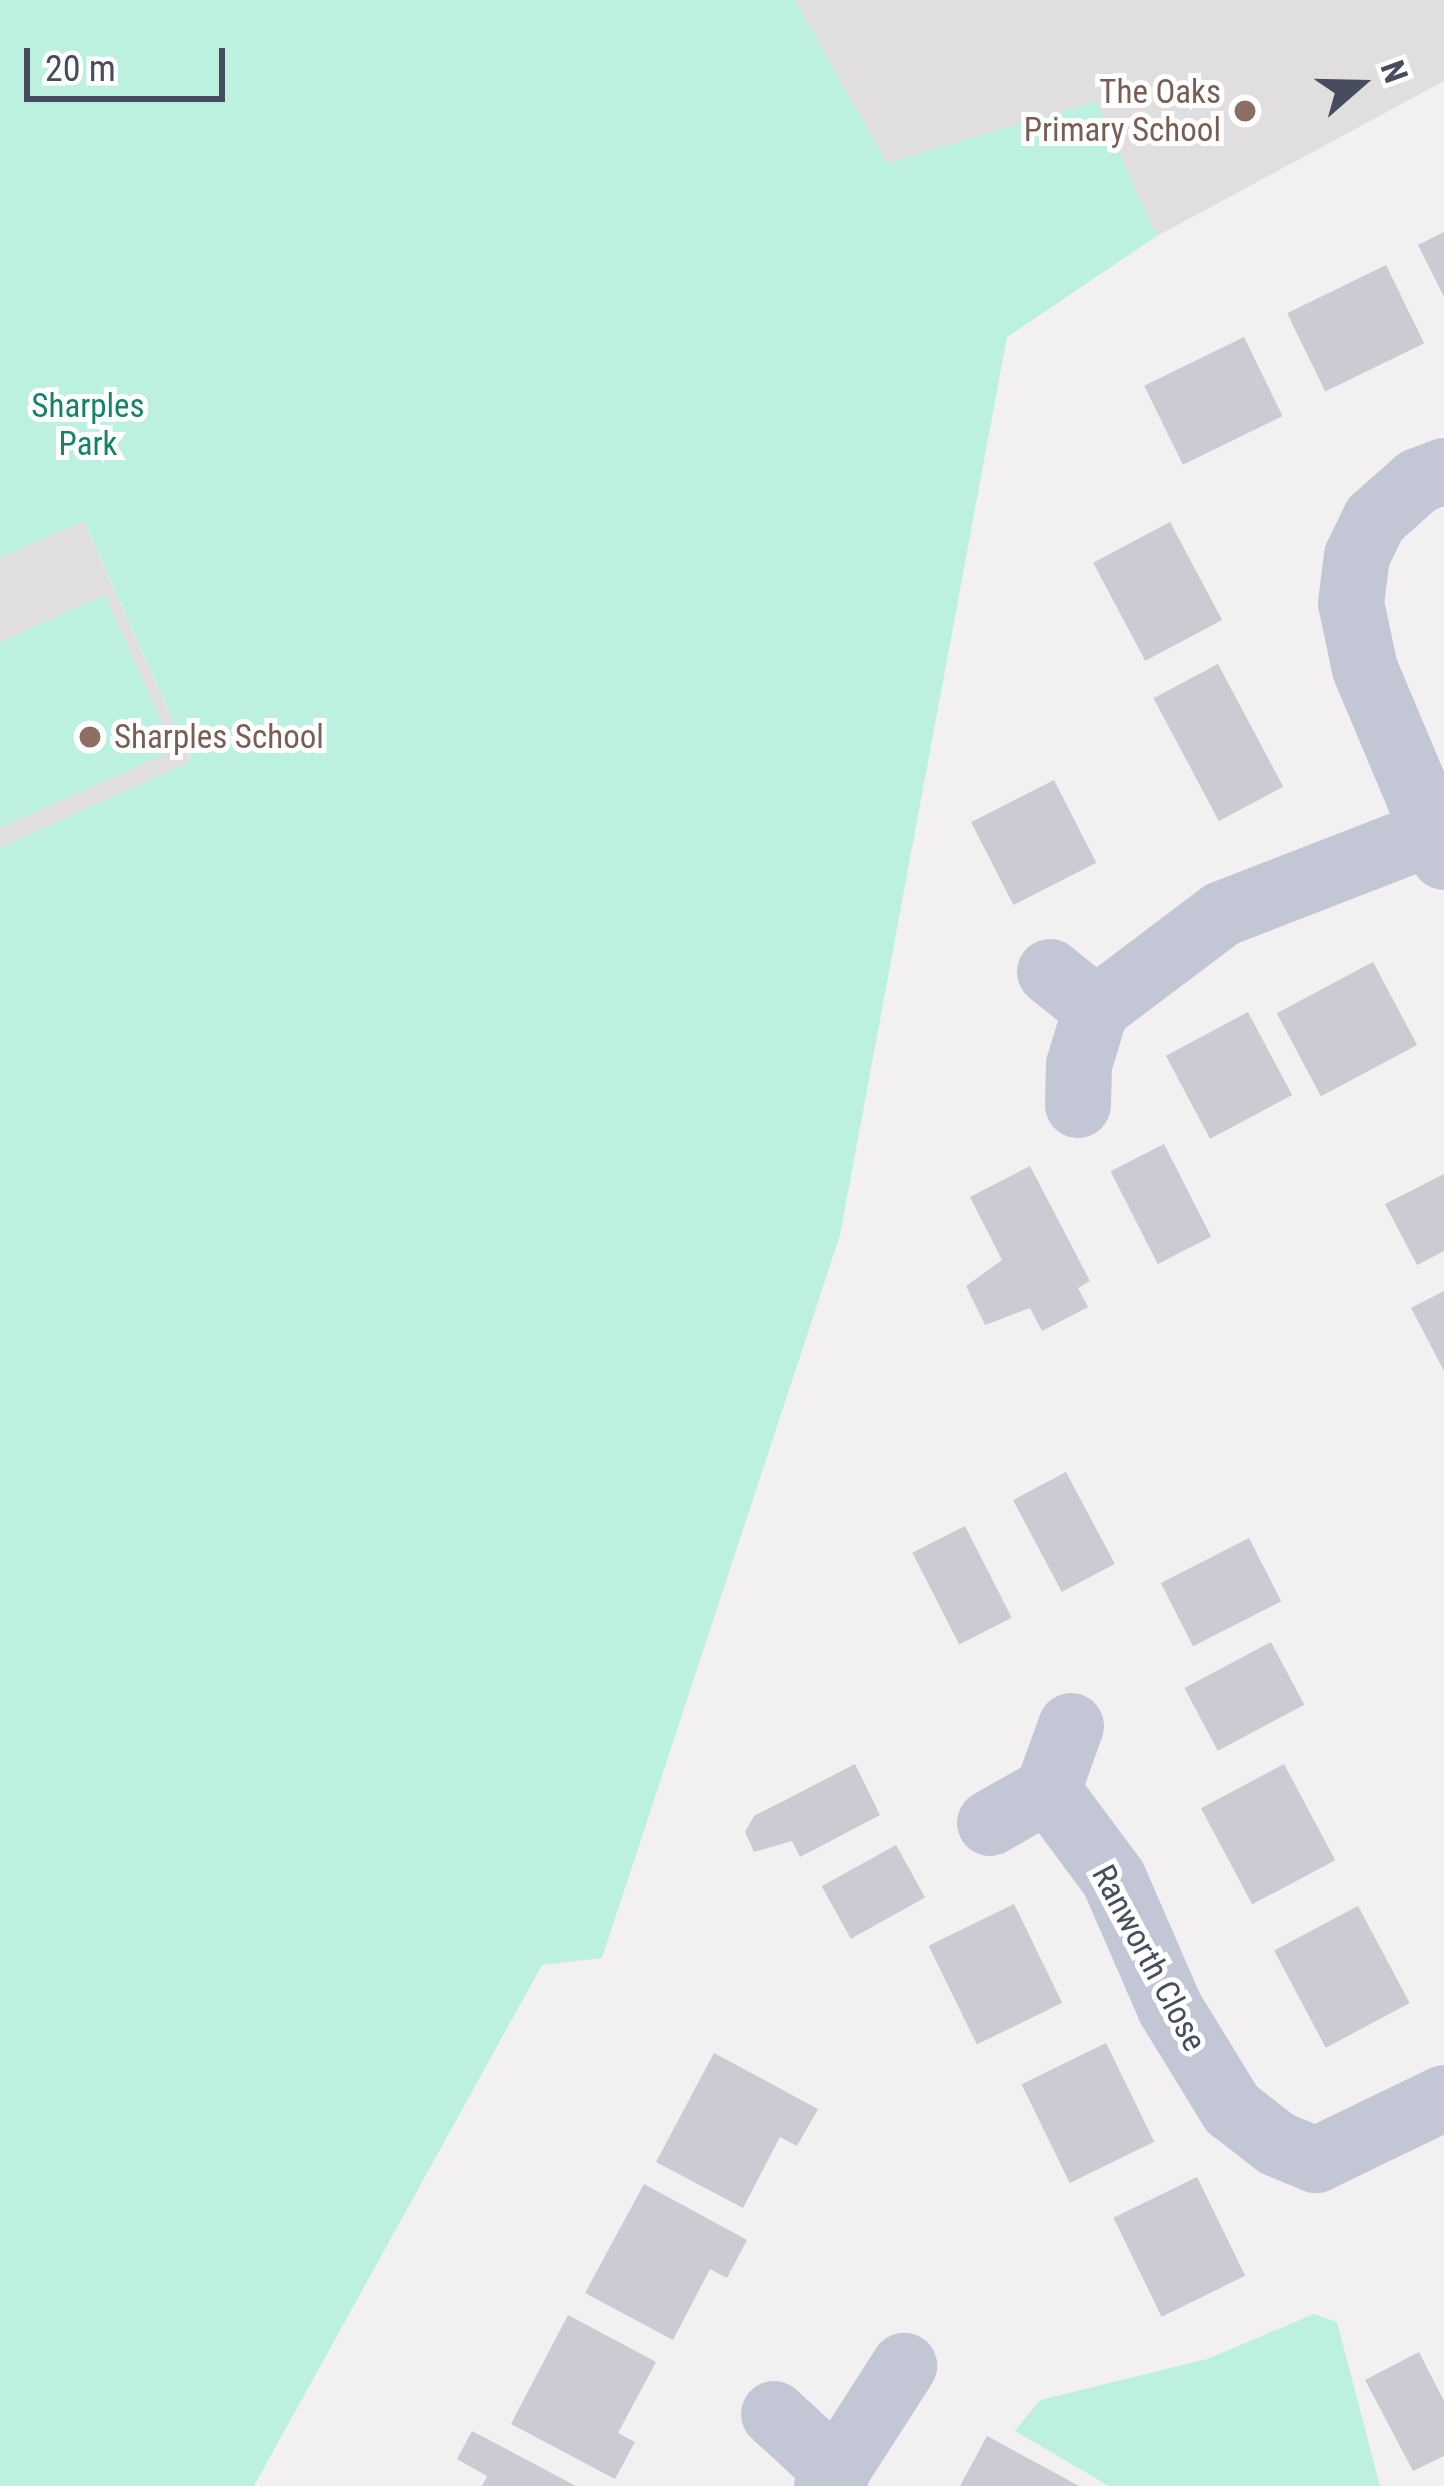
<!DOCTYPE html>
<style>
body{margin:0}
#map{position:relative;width:1444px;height:2486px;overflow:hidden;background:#f2f0f0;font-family:"Roboto Condensed",sans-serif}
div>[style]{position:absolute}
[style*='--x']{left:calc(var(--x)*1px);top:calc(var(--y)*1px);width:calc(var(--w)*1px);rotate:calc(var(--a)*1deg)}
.education>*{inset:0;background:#e0dedf}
.green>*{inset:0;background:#bdf1df}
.building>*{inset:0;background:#cacbd3;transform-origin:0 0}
.street>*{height:66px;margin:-33px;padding:0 33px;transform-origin:33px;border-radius:33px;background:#c3c7d5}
.dots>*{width:33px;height:33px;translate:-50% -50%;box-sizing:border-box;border:6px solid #fff;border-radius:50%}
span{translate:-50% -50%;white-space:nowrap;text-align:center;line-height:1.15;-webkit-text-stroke:10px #fff;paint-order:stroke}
.education-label{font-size:33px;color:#785e54}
.right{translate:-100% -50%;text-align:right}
.left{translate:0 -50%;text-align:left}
.park-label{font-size:33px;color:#13846a}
.street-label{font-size:33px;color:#474d5e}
.north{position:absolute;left:1300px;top:24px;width:120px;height:120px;-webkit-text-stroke:9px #fff;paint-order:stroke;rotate:70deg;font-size:33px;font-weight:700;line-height:48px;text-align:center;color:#474d5e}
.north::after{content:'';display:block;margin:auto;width:42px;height:54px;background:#474d5e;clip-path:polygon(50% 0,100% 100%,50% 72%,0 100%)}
.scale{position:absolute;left:24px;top:48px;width:201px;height:54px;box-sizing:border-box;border:6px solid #474d5e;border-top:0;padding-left:15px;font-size:36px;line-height:42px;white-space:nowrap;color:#474d5e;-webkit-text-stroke:9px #fff;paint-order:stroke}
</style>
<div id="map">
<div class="education">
<div style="clip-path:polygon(795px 0,1444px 0,1444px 81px,1157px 236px,1096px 102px,887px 163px)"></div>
<div style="clip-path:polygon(83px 520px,260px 917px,0 1034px,0 558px)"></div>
</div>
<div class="green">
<div style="clip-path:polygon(0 0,795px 0,887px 163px,1096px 101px,1157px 236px,1007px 337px,840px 1235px,602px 1958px,542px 1965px,254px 2486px,0 2486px,0 848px,191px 761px,84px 521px,0 558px)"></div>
<div style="clip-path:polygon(105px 595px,174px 750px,0 828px,0 642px)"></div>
<div style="clip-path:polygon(1314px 2314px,1337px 2322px,1380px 2486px,1109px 2486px,1015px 2431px,1040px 2400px,1207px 2359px)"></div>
</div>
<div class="building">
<div style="clip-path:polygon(1444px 232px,1444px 297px,1418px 245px)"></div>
<div style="left:1386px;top:265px;width:87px;height:110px;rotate:64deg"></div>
<div style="left:1244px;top:337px;width:88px;height:111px;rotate:64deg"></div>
<div style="left:1170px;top:522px;width:111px;height:87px;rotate:62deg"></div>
<div style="left:1218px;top:664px;width:139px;height:73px;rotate:62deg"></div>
<div style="left:1054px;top:780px;width:93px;height:93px;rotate:63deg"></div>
<div style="left:1373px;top:962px;width:94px;height:109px;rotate:62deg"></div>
<div style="left:1248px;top:1012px;width:94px;height:93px;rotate:62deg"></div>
<div style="left:1164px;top:1144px;width:104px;height:60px;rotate:63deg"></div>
<div style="clip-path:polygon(1030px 1166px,1090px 1281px,1078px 1288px,1088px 1307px,1042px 1331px,1030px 1308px,985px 1325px,966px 1286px,1002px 1260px,970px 1197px)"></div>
<div style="clip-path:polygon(1444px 1174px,1444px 1251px,1417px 1265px,1385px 1204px)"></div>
<div style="clip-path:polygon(1444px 1291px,1444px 1371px,1411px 1308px)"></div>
<div style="left:1066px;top:1472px;width:104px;height:60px;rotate:62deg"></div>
<div style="left:965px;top:1526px;width:103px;height:59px;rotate:63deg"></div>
<div style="left:1249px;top:1538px;width:71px;height:99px;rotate:63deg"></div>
<div style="left:1271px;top:1642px;width:71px;height:98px;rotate:62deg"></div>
<div style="clip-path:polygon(855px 1764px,880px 1815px,800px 1857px,792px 1841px,754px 1852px,745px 1832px,754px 1816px)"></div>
<div style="left:1284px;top:1764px;width:109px;height:94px;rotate:62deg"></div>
<div style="left:896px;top:1845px;width:60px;height:85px;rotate:61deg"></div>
<div style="left:1014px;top:1904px;width:110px;height:95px;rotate:64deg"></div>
<div style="left:1358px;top:1906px;width:110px;height:95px;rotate:62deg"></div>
<div style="left:1106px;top:2043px;width:110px;height:94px;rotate:64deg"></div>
<div style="clip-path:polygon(714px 2053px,818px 2109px,797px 2146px,780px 2137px,743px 2208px,656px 2162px)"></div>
<div style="left:1197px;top:2177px;width:110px;height:93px;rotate:64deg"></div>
<div style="clip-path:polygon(644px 2184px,747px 2240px,727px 2278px,710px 2269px,673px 2340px,585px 2293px)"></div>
<div style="clip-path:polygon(568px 2315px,656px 2362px,618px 2433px,635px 2442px,615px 2479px,511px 2424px)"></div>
<div style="clip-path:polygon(1419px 2352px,1444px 2401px,1444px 2456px,1413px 2471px,1365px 2380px)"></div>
<div style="clip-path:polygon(472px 2431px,576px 2486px,482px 2486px,487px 2476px,457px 2459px)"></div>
<div style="clip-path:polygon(987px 2436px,1079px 2486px,960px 2486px)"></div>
</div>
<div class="street">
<div style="--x:1444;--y:471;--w:28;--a:159"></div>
<div style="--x:1418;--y:481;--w:57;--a:138.5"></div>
<div style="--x:1375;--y:519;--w:41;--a:115.9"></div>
<div style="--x:1357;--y:556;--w:47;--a:97.3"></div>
<div style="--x:1351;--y:603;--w:67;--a:78"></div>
<div style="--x:1365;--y:669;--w:204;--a:67.2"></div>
<div style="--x:1050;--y:972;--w:59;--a:38.8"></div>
<div style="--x:1096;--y:1009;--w:59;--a:106.9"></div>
<div style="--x:1079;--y:1065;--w:40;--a:91.4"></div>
<div style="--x:1096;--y:1009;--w:158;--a:-37"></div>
<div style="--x:1222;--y:914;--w:224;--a:-21.2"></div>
<div style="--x:1048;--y:1790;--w:111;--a:53.4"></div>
<div style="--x:1114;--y:1879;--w:141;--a:66.5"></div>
<div style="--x:1170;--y:2008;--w:119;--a:58.5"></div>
<div style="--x:1232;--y:2109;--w:57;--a:37.9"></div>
<div style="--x:1277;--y:2144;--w:42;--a:22.3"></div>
<div style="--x:1316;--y:2160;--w:142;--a:-25.8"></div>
<div style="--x:990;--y:1823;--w:67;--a:-29.6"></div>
<div style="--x:1048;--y:1790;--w:68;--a:-70.2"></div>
<div style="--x:774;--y:2414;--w:86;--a:42.6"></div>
<div style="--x:827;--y:2486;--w:143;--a:-57.3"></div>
</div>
<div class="dots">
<div style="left:1245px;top:111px;background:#8d6e63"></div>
<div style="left:90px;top:737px;background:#8d6e63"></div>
</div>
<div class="education-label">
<span class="right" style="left:1221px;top:111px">The Oaks<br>Primary School</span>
<span class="left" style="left:114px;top:737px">Sharples School</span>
</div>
<div class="park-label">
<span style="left:88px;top:425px">Sharples<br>Park</span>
</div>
<div class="street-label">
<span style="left:1149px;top:1958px;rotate:62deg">Ranworth Close</span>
</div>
<div class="north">N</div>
<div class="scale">20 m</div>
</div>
